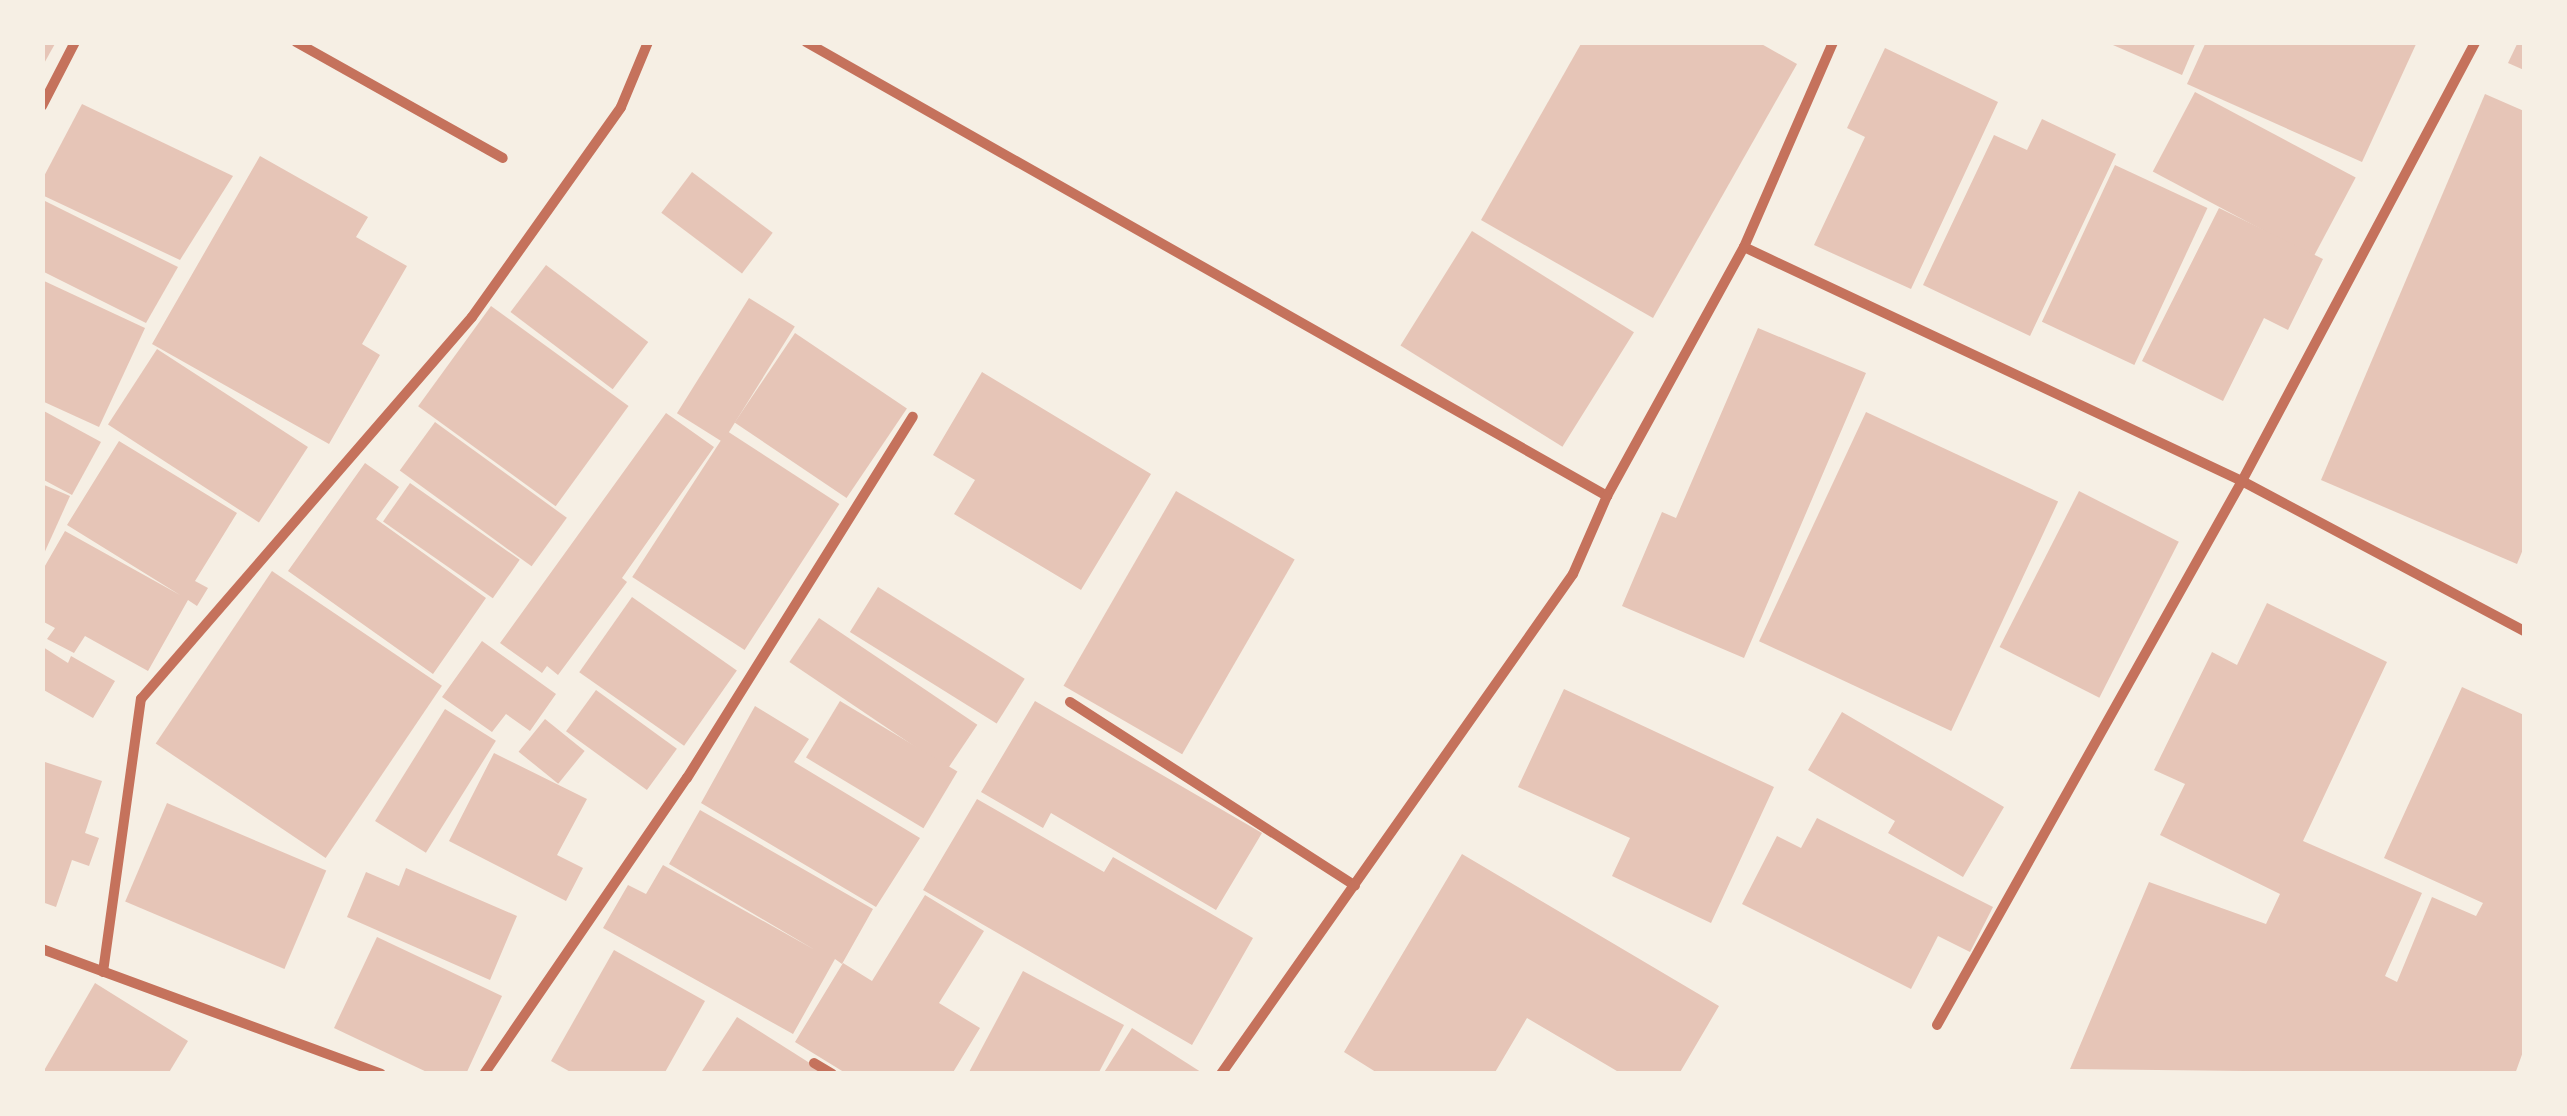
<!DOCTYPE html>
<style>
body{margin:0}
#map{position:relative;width:2567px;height:1116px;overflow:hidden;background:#f6efe4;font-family:"Space Grotesk",sans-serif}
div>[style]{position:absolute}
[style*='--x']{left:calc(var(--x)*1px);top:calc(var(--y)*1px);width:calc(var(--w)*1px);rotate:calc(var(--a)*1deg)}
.building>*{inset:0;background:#e6c5b7;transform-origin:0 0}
.minor>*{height:10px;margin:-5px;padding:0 5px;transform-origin:5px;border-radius:5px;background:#c5725c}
span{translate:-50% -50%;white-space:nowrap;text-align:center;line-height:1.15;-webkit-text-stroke:10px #f6efe4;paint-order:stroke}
.frame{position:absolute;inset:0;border:45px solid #f6efe4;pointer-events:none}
</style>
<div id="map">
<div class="building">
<div style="clip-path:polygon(42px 42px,56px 42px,42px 67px)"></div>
<div style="clip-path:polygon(1582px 42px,1758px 42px,1797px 64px,1653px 318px,1481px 220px)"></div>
<div style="clip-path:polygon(2106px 42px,2196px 42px,2182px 75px)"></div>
<div style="clip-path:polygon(2206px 42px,2417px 42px,2362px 162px,2187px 84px)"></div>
<div style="clip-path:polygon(2518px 42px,2524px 42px,2524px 70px,2508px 63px)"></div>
<div style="clip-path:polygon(1885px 48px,1998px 102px,1911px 289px,1814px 245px,1865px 137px,1847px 128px)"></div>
<div style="left:2195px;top:92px;width:182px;height:90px;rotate:28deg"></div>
<div style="clip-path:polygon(2485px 94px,2524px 111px,2524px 547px,2517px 564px,2321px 480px)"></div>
<div style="clip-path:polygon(82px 104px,233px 176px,180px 260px,42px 195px,42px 180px)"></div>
<div style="clip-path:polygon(2042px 119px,2116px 154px,2030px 336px,1923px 285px,1994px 135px,2027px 150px)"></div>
<div style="clip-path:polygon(260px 156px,368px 217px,356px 237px,407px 266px,362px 344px,380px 355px,329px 444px,152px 344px)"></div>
<div style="left:2115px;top:165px;width:102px;height:173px;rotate:25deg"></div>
<div style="left:692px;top:172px;width:101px;height:51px;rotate:37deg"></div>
<div style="clip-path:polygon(45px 201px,178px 267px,146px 323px,42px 271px)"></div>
<div style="clip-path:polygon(2219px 208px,2323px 259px,2288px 330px,2264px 318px,2223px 401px,2142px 361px)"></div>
<div style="left:1472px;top:231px;width:191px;height:135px;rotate:32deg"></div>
<div style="left:546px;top:265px;width:128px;height:59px;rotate:37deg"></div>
<div style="clip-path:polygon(42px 280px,145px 328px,99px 427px,42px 401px)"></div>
<div style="left:749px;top:298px;width:54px;height:136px;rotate:32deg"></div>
<div style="left:491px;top:306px;width:170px;height:124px;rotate:36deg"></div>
<div style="clip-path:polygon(1758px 328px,1866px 373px,1744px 658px,1622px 606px,1662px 512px,1676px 518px)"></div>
<div style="left:795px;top:333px;width:135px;height:108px;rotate:34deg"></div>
<div style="left:157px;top:349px;width:180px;height:90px;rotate:33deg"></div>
<div style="clip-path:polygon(982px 372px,1151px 474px,1081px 590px,954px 514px,975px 480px,933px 455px)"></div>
<div style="clip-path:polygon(42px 410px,101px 442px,72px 495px,42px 479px)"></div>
<div style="left:1866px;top:412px;width:212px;height:253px;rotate:25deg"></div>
<div style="clip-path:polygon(666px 413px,714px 447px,622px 578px,627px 582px,558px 675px,547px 666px,542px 673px,500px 643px)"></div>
<div style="left:435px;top:422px;width:163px;height:60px;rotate:36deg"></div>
<div style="left:727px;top:431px;width:134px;height:174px;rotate:33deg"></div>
<div style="clip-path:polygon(119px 441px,237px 513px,195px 581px,208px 588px,197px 606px,188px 600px,148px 671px,85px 636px,74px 653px,47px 639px,55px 628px,42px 621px,42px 571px,65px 531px,180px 595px,67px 525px)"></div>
<div style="clip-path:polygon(365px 463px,399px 487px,376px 519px,486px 598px,433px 674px,288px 571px)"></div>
<div style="left:410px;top:483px;width:134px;height:47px;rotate:35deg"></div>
<div style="clip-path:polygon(42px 484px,70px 496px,42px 558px)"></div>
<div style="left:1176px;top:491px;width:137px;height:225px;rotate:30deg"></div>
<div style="left:2079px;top:491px;width:112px;height:175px;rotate:27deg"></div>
<div style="left:272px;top:571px;width:205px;height:208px;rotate:34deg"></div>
<div style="left:878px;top:587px;width:173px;height:53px;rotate:32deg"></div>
<div style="left:632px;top:597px;width:128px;height:92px;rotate:35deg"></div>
<div style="clip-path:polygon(2267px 603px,2387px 662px,2303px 841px,2422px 893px,2385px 976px,2397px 982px,2432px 897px,2476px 916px,2483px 903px,2384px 858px,2462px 687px,2524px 715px,2524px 1049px,2515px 1074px,2070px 1069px,2149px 882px,2266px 924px,2280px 894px,2160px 835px,2185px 784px,2154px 770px,2212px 652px,2237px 665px)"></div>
<div style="left:819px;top:618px;width:191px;height:53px;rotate:34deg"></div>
<div style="clip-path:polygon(42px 639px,43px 647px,68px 663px,71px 656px,115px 681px,93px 718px,42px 689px)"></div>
<div style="clip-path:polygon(482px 641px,556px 694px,530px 731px,506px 714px,492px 732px,442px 697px)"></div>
<div style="clip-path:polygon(1564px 689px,1774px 787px,1711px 923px,1612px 876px,1630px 838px,1518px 787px)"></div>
<div style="left:596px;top:690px;width:100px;height:51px;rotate:36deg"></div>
<div style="left:840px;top:701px;width:137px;height:66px;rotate:31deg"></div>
<div style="clip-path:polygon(1035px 701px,1262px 833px,1216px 910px,1051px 813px,1043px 828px,981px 792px)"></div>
<div style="clip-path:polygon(755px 706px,809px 739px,794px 762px,920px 838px,876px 907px,701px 803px)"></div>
<div style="left:445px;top:709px;width:60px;height:132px;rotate:32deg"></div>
<div style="clip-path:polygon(1842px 712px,2004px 807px,1963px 877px,1888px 833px,1895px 821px,1808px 770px)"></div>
<div style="left:545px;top:719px;width:51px;height:42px;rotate:39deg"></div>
<div style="clip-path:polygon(494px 753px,587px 799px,557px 855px,583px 868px,566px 901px,449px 841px)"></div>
<div style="clip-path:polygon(42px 761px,102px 781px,85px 833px,99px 838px,89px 866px,72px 860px,56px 907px,42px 902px)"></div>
<div style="clip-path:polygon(977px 799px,1104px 872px,1113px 857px,1253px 938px,1192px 1045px,923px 890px)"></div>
<div style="left:167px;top:803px;width:173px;height:107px;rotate:23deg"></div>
<div style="clip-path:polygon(700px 810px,873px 909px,842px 964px,835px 959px,793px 1034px,603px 928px,628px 885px,646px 894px,663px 865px,815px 950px,669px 864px)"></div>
<div style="clip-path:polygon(1817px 818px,1993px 907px,1970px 952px,1938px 936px,1911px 989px,1742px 904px,1777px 836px,1801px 848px)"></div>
<div style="clip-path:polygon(1462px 854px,1719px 1006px,1679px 1074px,1622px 1074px,1527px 1018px,1494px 1074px,1379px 1074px,1344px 1052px)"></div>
<div style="clip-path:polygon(406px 868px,517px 916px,490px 980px,347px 917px,366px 872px,399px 886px)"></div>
<div style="clip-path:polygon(925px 895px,984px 931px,939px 1003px,980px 1028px,952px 1074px,847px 1074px,795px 1042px,843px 963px,872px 981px)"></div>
<div style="clip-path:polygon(377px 937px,502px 996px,466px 1074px,431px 1074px,334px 1028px)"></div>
<div style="clip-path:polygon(614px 950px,705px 1001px,664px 1074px,574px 1074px,551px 1061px)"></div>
<div style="clip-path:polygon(1023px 971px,1124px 1025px,1098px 1074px,968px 1074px)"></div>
<div style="clip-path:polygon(95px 983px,188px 1041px,168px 1074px,42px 1074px)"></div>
<div style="clip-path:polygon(737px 1017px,827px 1074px,700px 1074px)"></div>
<div style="clip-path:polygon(1132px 1028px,1204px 1074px,1103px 1074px)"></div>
</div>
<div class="minor">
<div style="--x:296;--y:42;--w:237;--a:29.3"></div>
<div style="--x:806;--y:42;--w:921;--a:29.54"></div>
<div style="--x:42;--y:106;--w:72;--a:-62.7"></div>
<div style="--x:1744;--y:247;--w:550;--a:25.17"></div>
<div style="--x:2242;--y:481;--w:319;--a:28"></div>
<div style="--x:1070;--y:702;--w:339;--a:32.8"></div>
<div style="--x:42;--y:949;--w:361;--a:20.2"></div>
<div style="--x:103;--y:972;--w:276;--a:-82.1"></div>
<div style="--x:141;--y:699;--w:505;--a:-49.09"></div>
<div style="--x:472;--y:317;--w:257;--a:-54.6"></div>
<div style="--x:621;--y:107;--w:70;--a:-67.4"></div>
<div style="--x:1937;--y:1025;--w:624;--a:-60.72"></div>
<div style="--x:2242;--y:481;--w:497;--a:-62"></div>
<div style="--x:814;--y:1063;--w:21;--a:31"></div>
<div style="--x:484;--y:1074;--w:359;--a:-55.6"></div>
<div style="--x:687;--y:778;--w:426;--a:-58"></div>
<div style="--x:1221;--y:1074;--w:611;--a:-54.85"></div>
<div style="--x:1573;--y:574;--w:85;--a:-66.4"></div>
<div style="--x:1607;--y:496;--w:284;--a:-61.2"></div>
<div style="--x:1744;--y:247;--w:223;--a:-66.5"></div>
</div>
<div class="frame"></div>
</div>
